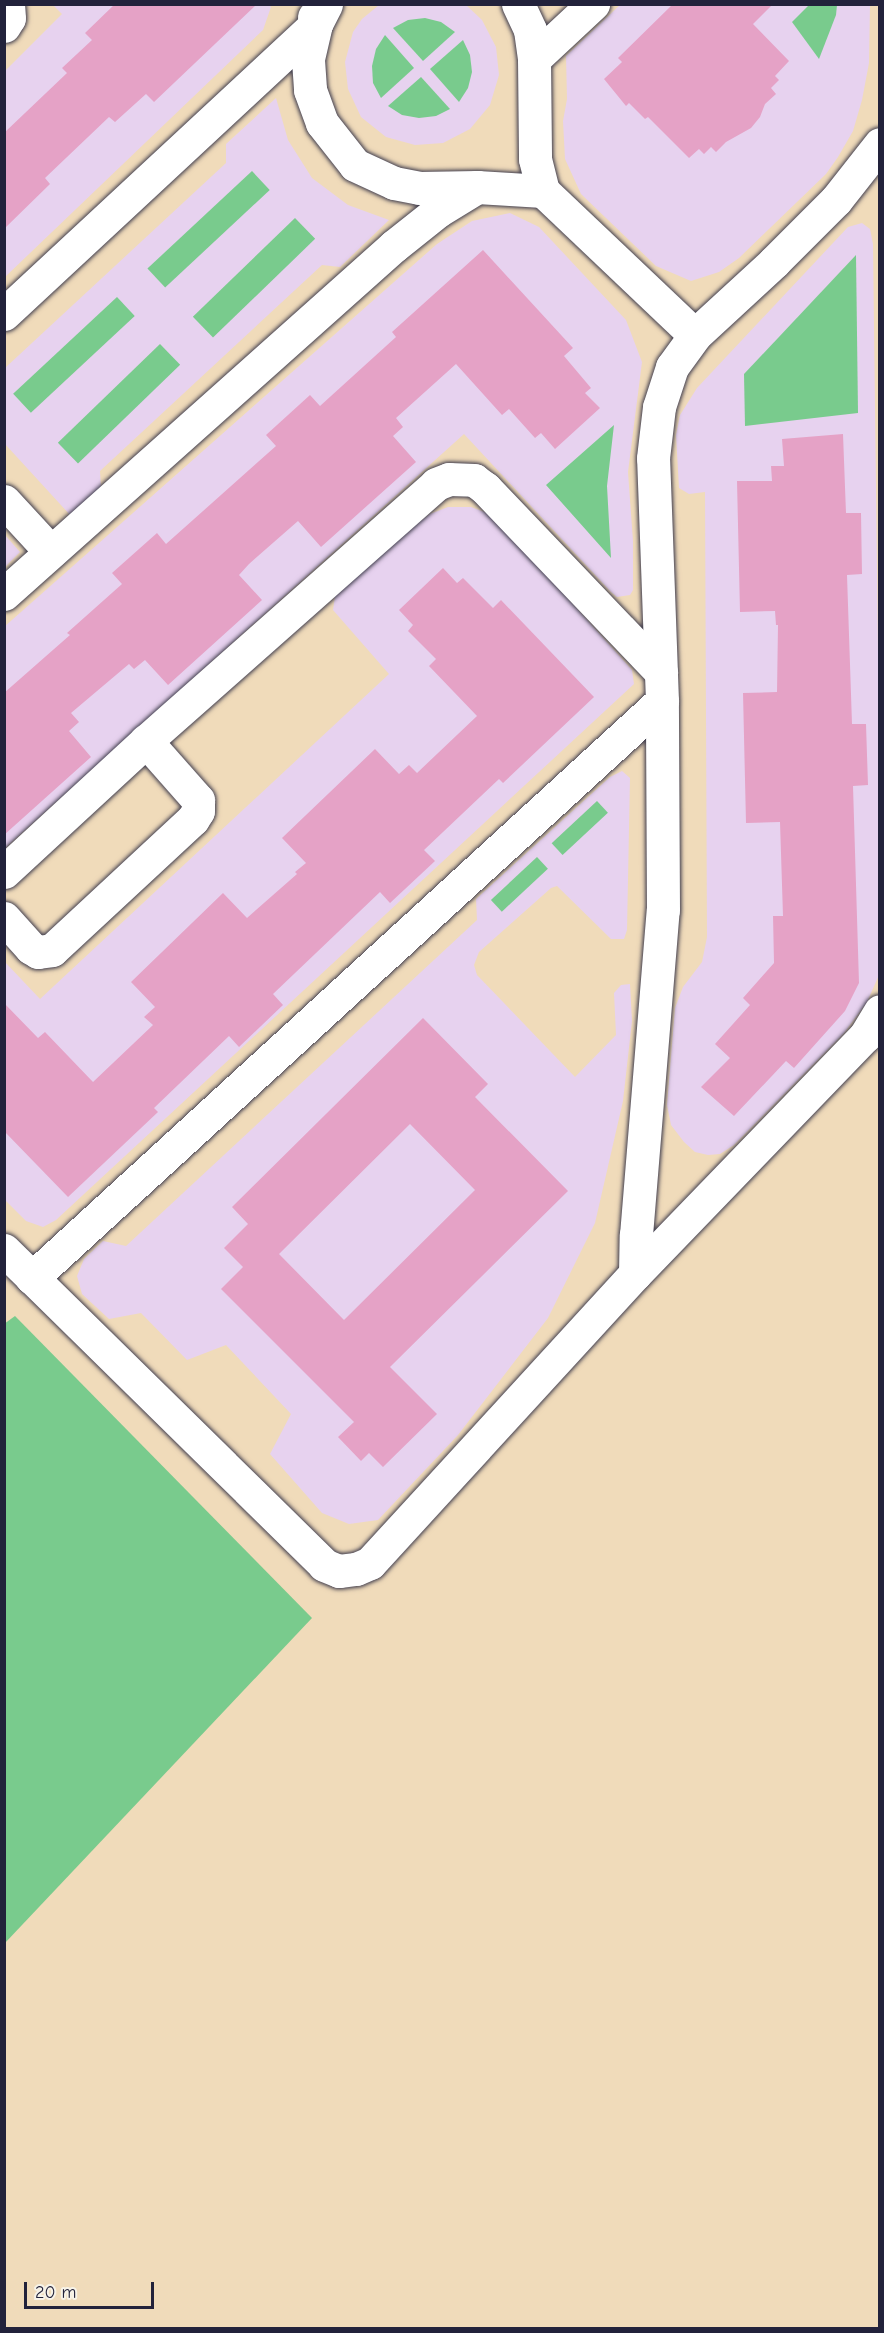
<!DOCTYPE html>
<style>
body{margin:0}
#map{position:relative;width:884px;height:2333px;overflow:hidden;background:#f0dbba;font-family:"Comic Neue",sans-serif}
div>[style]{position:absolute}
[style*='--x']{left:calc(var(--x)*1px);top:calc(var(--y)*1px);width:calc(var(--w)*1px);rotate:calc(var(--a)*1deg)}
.built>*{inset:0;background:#e7d2ef}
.green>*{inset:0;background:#79cb8d;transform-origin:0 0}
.building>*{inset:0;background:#e5a2c6}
.roads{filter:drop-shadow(0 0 2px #413e4e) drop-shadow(0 0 2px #413e4e)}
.street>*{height:33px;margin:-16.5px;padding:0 16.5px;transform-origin:16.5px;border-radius:16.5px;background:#fff}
span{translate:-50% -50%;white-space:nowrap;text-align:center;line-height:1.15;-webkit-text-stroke:4.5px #f7f3e8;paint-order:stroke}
.frame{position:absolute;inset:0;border:6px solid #22223b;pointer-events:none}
.scale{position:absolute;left:24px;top:2282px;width:130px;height:27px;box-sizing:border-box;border:3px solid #22223b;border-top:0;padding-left:8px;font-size:18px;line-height:21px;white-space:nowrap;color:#22223b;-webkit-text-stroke:4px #f7f3e8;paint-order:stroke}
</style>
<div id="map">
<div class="built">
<div style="clip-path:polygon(465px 4px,482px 20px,496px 47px,499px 75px,490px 105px,470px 129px,443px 143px,415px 145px,386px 137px,361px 117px,348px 89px,345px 62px,353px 32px,362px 19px,379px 5px)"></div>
<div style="clip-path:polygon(53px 5px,269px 5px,271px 7px,263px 30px,5px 277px,5px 71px,62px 14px)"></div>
<div style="clip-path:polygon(620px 5px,870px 5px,869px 63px,862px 100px,853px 131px,838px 157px,826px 174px,739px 258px,719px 272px,691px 281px,656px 266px,581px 194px,565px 159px,563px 121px,567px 99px,566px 56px)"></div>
<div style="clip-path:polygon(276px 98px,288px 140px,312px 178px,348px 205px,389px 220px,340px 267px,322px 265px,100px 471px,101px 488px,71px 516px,5px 444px,5px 368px,226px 163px,226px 144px)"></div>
<div style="clip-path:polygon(510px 213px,539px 227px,626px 320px,642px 362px,628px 472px,633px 541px,633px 590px,630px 595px,617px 597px,611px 592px,464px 434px,5px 848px,4px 627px,437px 244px,472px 221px)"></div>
<div style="clip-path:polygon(862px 223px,870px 229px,873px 244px,879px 734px,879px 975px,867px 1002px,844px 1033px,734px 1145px,720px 1154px,708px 1155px,695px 1152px,684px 1142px,671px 1125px,667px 1105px,675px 1008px,683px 987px,702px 962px,707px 937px,705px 492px,689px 494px,679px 488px,676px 435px,680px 415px,697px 388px,848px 227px)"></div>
<div style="clip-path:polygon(448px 507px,471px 507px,487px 513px,500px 523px,632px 670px,634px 684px,56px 1220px,43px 1227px,26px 1221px,5px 1200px,4px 961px,40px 999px,389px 674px,333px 610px,335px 596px,411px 528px,430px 514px)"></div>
<div style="clip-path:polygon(5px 535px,20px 552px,5px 567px)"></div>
<div style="clip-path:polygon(622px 771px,630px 778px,627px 930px,624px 939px,611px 939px,557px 886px,551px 888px,479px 952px,474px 965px,477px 975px,575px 1077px,616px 1035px,614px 993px,621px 985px,630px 984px,632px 1021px,623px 1101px,595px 1223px,548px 1318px,458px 1435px,378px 1520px,349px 1524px,322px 1513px,270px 1454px,291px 1414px,226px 1345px,187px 1360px,141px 1313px,109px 1319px,82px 1294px,77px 1276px,84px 1259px,103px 1241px,126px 1246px,477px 920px,476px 899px,610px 777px)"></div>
</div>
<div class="green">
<div style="clip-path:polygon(809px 5px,837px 5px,836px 15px,819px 59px,792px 22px)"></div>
<div style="clip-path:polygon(425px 18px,441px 22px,455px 32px,423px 61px,393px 28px,408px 20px)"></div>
<div style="clip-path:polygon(385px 35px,414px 68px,381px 98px,373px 83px,372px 66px,376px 49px)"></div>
<div style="clip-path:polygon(463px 40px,470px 55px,472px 72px,468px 88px,459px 102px,430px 69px)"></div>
<div style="clip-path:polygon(421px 77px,450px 109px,436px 116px,419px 118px,402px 115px,388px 106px)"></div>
<div style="left:252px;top:171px;width:26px;height:143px;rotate:47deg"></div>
<div style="left:295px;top:218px;width:29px;height:142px;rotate:46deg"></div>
<div style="clip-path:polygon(856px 255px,858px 413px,745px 426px,744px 374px)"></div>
<div style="left:117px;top:297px;width:26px;height:142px;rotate:47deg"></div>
<div style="left:160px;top:344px;width:29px;height:142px;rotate:46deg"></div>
<div style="clip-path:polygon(614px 425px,607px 486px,611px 558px,546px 485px)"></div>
<div style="left:597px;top:801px;width:16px;height:62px;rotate:47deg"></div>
<div style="left:537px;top:857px;width:16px;height:63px;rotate:47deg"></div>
<div style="clip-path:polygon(15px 1316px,312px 1618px,5px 1943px,4px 1324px)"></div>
</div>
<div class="building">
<div style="clip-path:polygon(115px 4px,257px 4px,154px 102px,146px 94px,115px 122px,109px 117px,45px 178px,50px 184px,4px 229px,4px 133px,67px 73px,62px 68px,92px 40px,85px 33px)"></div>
<div style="clip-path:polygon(673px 4px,773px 4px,753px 24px,789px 61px,775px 76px,779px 80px,771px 88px,776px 94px,765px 104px,760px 117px,751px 128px,726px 142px,716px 152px,711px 147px,704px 154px,699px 149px,689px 158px,648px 117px,645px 119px,629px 103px,626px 106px,604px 79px,622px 62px,618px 58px)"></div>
<div style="clip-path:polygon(483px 250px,573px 348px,564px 356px,591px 388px,585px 393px,600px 408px,555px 449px,541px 433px,535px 438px,509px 409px,502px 415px,456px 364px,396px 418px,403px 427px,393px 436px,416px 462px,321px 547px,298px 521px,249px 564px,239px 575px,262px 600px,168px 685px,145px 660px,134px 669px,129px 664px,71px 713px,79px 722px,69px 731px,91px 757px,4px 835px,4px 693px,70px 635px,67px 633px,122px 584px,112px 573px,157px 533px,166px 544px,276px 446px,266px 435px,310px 395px,320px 406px,396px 337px,392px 332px)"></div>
<div style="clip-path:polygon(843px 434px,846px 513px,861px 513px,862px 574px,847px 575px,852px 724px,866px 724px,868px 785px,853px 786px,859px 983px,845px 1011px,794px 1068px,786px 1061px,734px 1116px,701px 1087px,730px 1058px,715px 1044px,750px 1005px,743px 998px,774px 963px,773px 916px,783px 916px,780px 822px,746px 823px,743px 693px,777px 692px,778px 625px,776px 625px,775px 611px,740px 612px,737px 481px,772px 481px,771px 466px,784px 466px,782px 439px)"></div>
<div style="clip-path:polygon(443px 568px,457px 583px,463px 578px,493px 608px,501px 600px,594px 697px,503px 783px,499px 779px,424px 850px,435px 861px,390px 903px,380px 892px,273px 994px,283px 1005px,239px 1047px,229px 1036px,154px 1108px,158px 1112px,68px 1197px,4px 1131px,4px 1003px,38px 1038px,45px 1032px,93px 1082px,153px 1025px,144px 1017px,155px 1007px,131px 982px,223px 893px,247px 918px,297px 874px,295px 872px,306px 863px,282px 838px,375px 749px,399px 774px,409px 765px,417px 773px,477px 716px,429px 666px,436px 659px,408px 631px,413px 625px,399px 610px)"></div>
<div style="clip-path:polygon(evenodd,423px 1018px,488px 1084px,475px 1097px,568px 1191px,390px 1367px,437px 1414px,383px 1467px,369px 1453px,361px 1461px,338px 1437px,354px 1422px,221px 1289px,243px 1267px,224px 1248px,248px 1224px,232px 1207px,423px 1018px,410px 1124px,475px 1190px,344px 1320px,279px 1254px,410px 1124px)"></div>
</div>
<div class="roads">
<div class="street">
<div style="--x:518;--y:4;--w:29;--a:65"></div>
<div style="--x:530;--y:30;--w:29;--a:82"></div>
<div style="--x:534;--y:59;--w:100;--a:89.4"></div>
<div style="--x:535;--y:159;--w:33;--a:76"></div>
<div style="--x:543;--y:191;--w:209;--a:43.5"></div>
<div style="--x:314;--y:17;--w:7;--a:74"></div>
<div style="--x:316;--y:24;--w:37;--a:103"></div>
<div style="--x:308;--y:60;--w:30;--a:86"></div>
<div style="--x:310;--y:90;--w:35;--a:70"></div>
<div style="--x:322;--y:123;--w:53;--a:51.8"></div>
<div style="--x:355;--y:165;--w:43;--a:24.8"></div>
<div style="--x:394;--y:183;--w:25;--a:11"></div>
<div style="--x:419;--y:188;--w:58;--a:-1"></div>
<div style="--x:4;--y:26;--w:9;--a:-58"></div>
<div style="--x:9;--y:18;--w:14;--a:-94"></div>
<div style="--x:534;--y:59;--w:81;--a:-43"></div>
<div style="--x:4;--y:314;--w:426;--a:-42.9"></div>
<div style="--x:316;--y:24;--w:22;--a:-63"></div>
<div style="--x:4;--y:501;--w:69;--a:47.3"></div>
<div style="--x:4;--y:594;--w:523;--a:-41.74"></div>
<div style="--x:394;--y:246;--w:56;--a:-38.5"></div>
<div style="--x:438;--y:211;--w:46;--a:-31.6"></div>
<div style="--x:477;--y:187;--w:66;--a:3.5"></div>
<div style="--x:4;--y:872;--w:193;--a:-42.7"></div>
<div style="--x:146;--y:741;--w:387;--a:-41.5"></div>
<div style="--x:436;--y:484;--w:14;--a:-21"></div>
<div style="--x:449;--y:479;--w:25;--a:2"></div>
<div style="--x:474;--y:480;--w:14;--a:36"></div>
<div style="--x:485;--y:488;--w:255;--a:46.3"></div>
<div style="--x:4;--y:918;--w:40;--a:48"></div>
<div style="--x:31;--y:948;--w:8;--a:30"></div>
<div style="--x:38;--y:952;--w:14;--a:-8"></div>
<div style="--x:52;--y:950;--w:192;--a:-42.9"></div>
<div style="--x:193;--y:819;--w:9;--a:-58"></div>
<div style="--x:198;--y:811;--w:11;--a:-90"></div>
<div style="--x:198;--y:800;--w:79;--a:-131.4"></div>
<div style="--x:4;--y:1250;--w:449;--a:44.5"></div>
<div style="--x:324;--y:1565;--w:16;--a:22"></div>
<div style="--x:339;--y:1571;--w:17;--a:-7"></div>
<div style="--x:356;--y:1569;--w:15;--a:-23"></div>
<div style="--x:370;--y:1563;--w:392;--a:-47.5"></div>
<div style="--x:635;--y:1274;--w:331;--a:-46"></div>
<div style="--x:865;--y:1036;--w:29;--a:-59"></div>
<div style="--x:635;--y:1274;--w:39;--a:-89"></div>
<div style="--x:636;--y:1235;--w:326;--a:-85.3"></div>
<div style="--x:663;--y:910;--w:209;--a:-90.3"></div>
<div style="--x:662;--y:701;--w:243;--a:-92.1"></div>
<div style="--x:653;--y:458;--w:51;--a:-83.3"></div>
<div style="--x:659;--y:407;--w:42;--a:-72"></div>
<div style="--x:672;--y:367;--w:39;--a:-54"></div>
<div style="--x:695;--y:335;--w:108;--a:-42.7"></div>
<div style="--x:774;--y:262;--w:88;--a:-45"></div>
<div style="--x:836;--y:200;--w:71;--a:-51.8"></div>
<div style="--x:32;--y:1278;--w:854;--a:-42.49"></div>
</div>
</div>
<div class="frame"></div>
<div class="scale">20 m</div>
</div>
